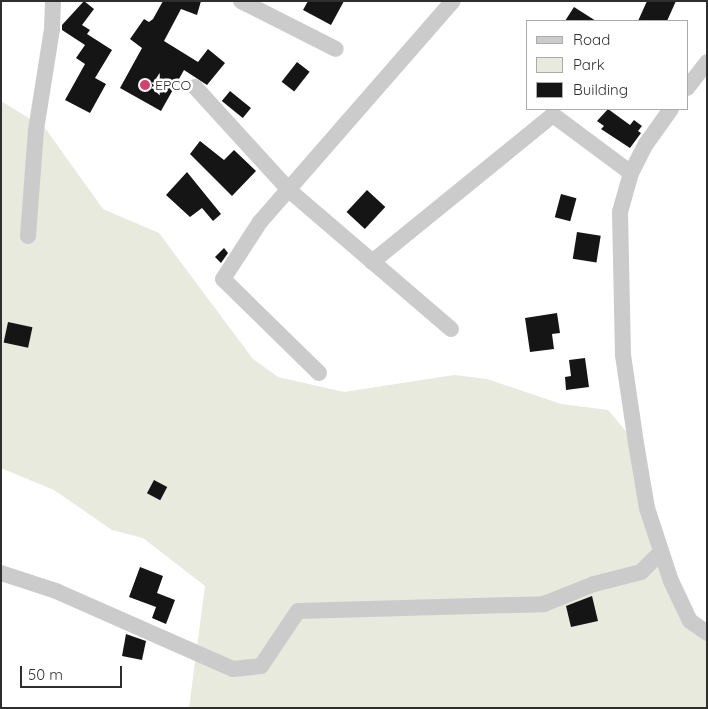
<!DOCTYPE html>
<style>
body{margin:0}
#map{position:relative;width:708px;height:709px;overflow:hidden;background:#fff;font-family:Quicksand,sans-serif}
div>[style]{position:absolute}
[style*='--x']{left:calc(var(--x)*1px);top:calc(var(--y)*1px);width:calc(var(--w)*1px);rotate:calc(var(--a)*1deg)}
.green>*{inset:0;background:#e7eadd}
.building>*{inset:0;background:#151515;transform-origin:0 0}
.street>*{height:16px;margin:-8px;padding:0 8px;transform-origin:8px;border-radius:8px;background:#cbcbcb}
.dots>*{width:14px;height:14px;translate:-50% -50%;box-sizing:border-box;border:2px solid #fff;border-radius:50%}
span{translate:-50% -50%;white-space:nowrap;text-align:center;line-height:1.15;-webkit-text-stroke:5px #fff;paint-order:stroke}
.poi-label{font-size:14px;color:#2e2e2e}
.left{translate:0 -50%;text-align:left}
.frame{position:absolute;inset:0;border:2px solid #2e2e2e;pointer-events:none}
.legend{position:absolute;left:526px;top:20px;width:162px;height:90px;box-sizing:border-box;background:#fff;border:1px solid #ababab;margin:0;padding:6px 9px;list-style:none;font-size:15px;color:#2e2e2e}
.legend li{display:flex;align-items:center;gap:10px;height:25px}
.legend b{width:25px;border:1px solid #ababab}
.scale{position:absolute;left:20px;top:666px;width:102px;height:22px;box-sizing:border-box;border:2px solid #2e2e2e;border-top:0;padding-left:6px;font-size:15px;line-height:18px;white-space:nowrap;color:#2e2e2e;-webkit-text-stroke:4px #fff;paint-order:stroke}
</style>
<div id="map">
<div class="green">
<div style="clip-path:polygon(1px 101px,45px 128px,103px 209px,159px 233px,253px 359px,278px 377px,344px 392px,454px 375px,487px 379px,561px 404px,608px 410px,636px 443px,671px 581px,707px 633px,707px 708px,189px 708px,205px 586px,143px 538px,112px 530px,54px 490px,1px 468px)"></div>
</div>
<div class="building">
<div style="clip-path:polygon(84px 1px,94px 9px,82px 25px,90px 30px,87px 34px,112px 50px,95px 78px,106px 84px,90px 113px,65px 100px,85px 64px,76px 58px,85px 45px,62px 30px,62px 25px)"></div>
<div style="clip-path:polygon(163px 1px,201px 1px,197px 15px,181px 9px,164px 41px,198px 62px,208px 49px,225px 63px,207px 85px,184px 70px,161px 111px,120px 88px,142px 48px,130px 39px,144px 19px,149px 22px,153px 19px)"></div>
<div style="clip-path:polygon(308px 1px,344px 1px,331px 25px,303px 10px)"></div>
<div style="clip-path:polygon(647px 1px,676px 1px,667px 21px,638px 21px)"></div>
<div style="clip-path:polygon(574px 7px,596px 21px,565px 21px)"></div>
<div style="left:297px;top:62px;width:16px;height:25px;rotate:38deg"></div>
<div style="left:230px;top:91px;width:27px;height:13px;rotate:39deg"></div>
<div style="clip-path:polygon(608px 109px,630px 125px,634px 120px,642px 126px,638px 131px,641px 133px,630px 148px,601px 129px,604px 126px,597px 121px)"></div>
<div style="clip-path:polygon(200px 141px,224px 160px,234px 150px,256px 171px,232px 196px,190px 154px)"></div>
<div style="clip-path:polygon(187px 172px,221px 214px,213px 221px,202px 208px,190px 217px,166px 195px)"></div>
<div style="left:367px;top:190px;width:25px;height:30px;rotate:43deg"></div>
<div style="left:561px;top:194px;width:16px;height:24px;rotate:15deg"></div>
<div style="left:577px;top:232px;width:24px;height:27px;rotate:9deg"></div>
<div style="clip-path:polygon(224px 248px,228px 253px,221px 263px,215px 257px)"></div>
<div style="clip-path:polygon(557px 313px,560px 333px,552px 334px,554px 349px,530px 352px,525px 318px)"></div>
<div style="left:8px;top:322px;width:25px;height:21px;rotate:12deg"></div>
<div style="clip-path:polygon(585px 358px,589px 387px,566px 390px,565px 377px,571px 376px,569px 360px)"></div>
<div style="left:154px;top:480px;width:15px;height:15px;rotate:28deg"></div>
<div style="clip-path:polygon(140px 567px,163px 576px,157px 593px,175px 600px,166px 624px,152px 618px,156px 607px,129px 597px)"></div>
<div style="clip-path:polygon(592px 596px,598px 621px,571px 627px,566px 606px)"></div>
<div style="clip-path:polygon(126px 634px,146px 641px,142px 660px,122px 656px)"></div>
</div>
<div class="street">
<div style="--x:241;--y:1;--w:106;--a:26.8"></div>
<div style="--x:195;--y:87;--w:141;--a:47.6"></div>
<div style="--x:290;--y:191;--w:212;--a:40.6"></div>
<div style="--x:687;--y:88;--w:33;--a:-52"></div>
<div style="--x:631;--y:173;--w:33;--a:-63"></div>
<div style="--x:646;--y:144;--w:43;--a:-54.5"></div>
<div style="--x:28;--y:236;--w:106;--a:-85.7"></div>
<div style="--x:36;--y:130;--w:102;--a:-81"></div>
<div style="--x:52;--y:29;--w:28;--a:-88"></div>
<div style="--x:372;--y:262;--w:233;--a:-39.1"></div>
<div style="--x:553;--y:115;--w:97;--a:36.6"></div>
<div style="--x:631;--y:173;--w:41;--a:105.8"></div>
<div style="--x:620;--y:212;--w:143;--a:88.8"></div>
<div style="--x:623;--y:355;--w:89;--a:81.6"></div>
<div style="--x:636;--y:443;--w:66;--a:80.4"></div>
<div style="--x:647;--y:508;--w:77;--a:71.8"></div>
<div style="--x:671;--y:581;--w:44;--a:64.6"></div>
<div style="--x:690;--y:621;--w:21;--a:35"></div>
<div style="--x:319;--y:373;--w:134;--a:-135.6"></div>
<div style="--x:223;--y:279;--w:68;--a:-57"></div>
<div style="--x:260;--y:222;--w:293;--a:-48.9"></div>
<div style="--x:1;--y:573;--w:58;--a:18.1"></div>
<div style="--x:56;--y:591;--w:193;--a:23.8"></div>
<div style="--x:233;--y:669;--w:28;--a:-6"></div>
<div style="--x:261;--y:666;--w:66;--a:-56.1"></div>
<div style="--x:298;--y:611;--w:246;--a:-1.6"></div>
<div style="--x:544;--y:604;--w:54;--a:-21.8"></div>
<div style="--x:594;--y:584;--w:49;--a:-14.3"></div>
<div style="--x:641;--y:572;--w:28;--a:-45"></div>
</div>
<div class="dots">
<div style="left:145px;top:85px;background:#d3426e"></div>
</div>
<div class="poi-label">
<span class="left" style="left:155px;top:85px">EPCO</span>
</div>
<div class="frame"></div>
<ul class="legend">
<li><b style="height:6px;background:#cbcbcb"></b>Road</li>
<li><b style="height:14px;background:#e7eadd"></b>Park</li>
<li><b style="height:14px;background:#151515"></b>Building</li>
</ul>
<div class="scale">50 m</div>
</div>
